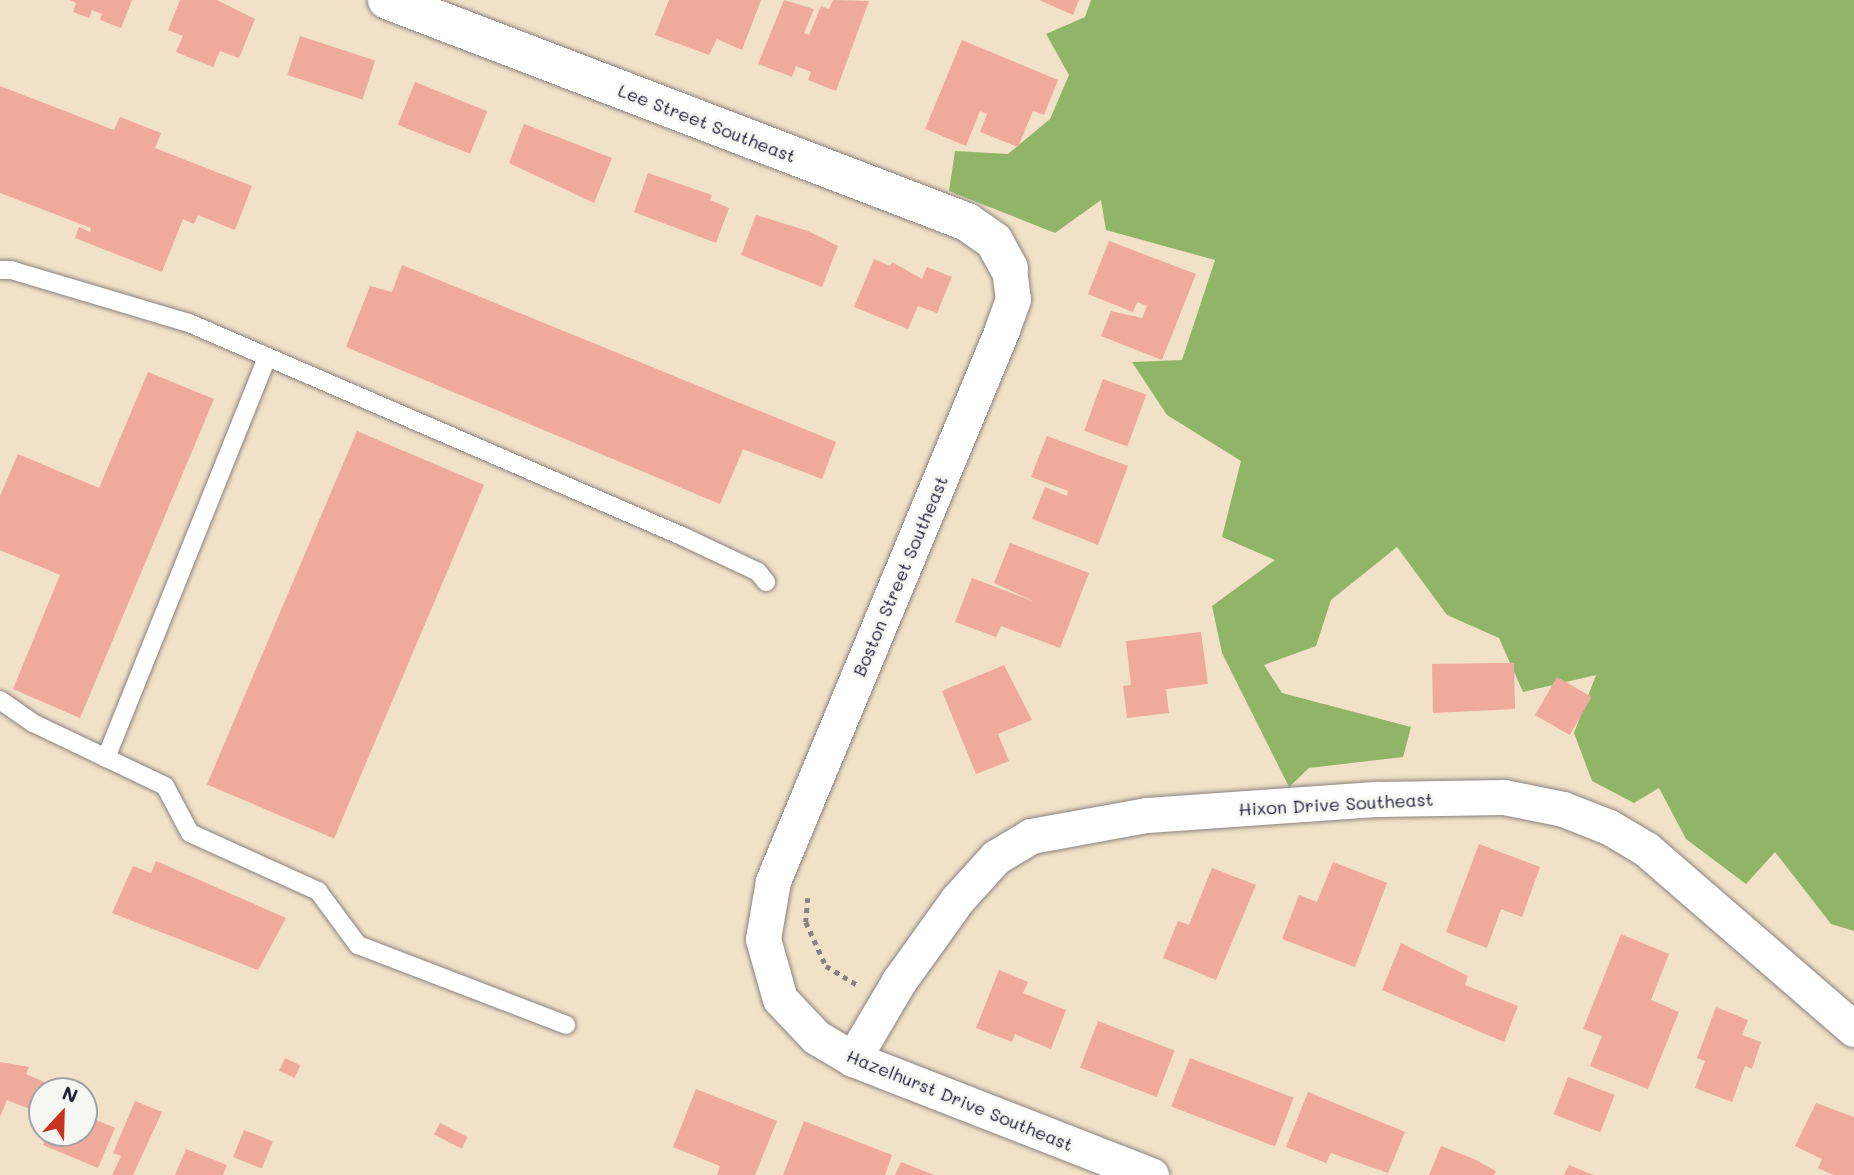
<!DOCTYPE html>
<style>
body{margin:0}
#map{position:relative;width:1854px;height:1175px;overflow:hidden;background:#f1e1c6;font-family:Mali,sans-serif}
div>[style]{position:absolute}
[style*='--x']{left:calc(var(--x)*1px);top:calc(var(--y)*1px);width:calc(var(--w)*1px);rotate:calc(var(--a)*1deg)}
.forest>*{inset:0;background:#91b568}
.building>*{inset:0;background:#efaa9c;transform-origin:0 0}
.path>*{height:4.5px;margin-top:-2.25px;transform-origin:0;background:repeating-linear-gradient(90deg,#8a8280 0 5px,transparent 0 10px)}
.roads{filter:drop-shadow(0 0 2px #8a8280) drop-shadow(0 0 2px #8a8280)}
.lane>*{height:18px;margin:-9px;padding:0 9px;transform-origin:9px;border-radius:9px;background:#fff}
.street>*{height:35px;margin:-17.5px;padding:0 17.5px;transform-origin:17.5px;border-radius:17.5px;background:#fff}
.secondary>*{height:38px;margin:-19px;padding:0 19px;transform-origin:19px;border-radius:19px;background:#fff}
span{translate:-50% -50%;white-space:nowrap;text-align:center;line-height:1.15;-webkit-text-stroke:6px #f6f6f2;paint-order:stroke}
.street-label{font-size:18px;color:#22223b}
.north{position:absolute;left:28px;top:1077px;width:70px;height:70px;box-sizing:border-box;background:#f6f6f2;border:2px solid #a1a1a9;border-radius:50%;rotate:22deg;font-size:19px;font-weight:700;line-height:28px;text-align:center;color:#22223b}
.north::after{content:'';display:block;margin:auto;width:24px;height:32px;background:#c8321e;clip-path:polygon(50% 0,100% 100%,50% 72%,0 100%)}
</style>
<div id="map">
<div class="forest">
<div style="clip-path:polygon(1091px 0,1854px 0,1854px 931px,1831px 924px,1775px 852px,1746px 884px,1686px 839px,1659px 788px,1634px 803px,1592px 781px,1574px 733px,1596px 675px,1523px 692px,1499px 638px,1447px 615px,1397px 547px,1331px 600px,1316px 646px,1264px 665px,1282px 693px,1411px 727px,1403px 757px,1309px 768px,1289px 787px,1222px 653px,1212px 606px,1275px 560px,1222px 537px,1241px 461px,1167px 415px,1132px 362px,1182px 360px,1215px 260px,1106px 230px,1101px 200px,1055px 233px,949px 191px,955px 151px,1008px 154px,1050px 119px,1069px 75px,1046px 34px,1085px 17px)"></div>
</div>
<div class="building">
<div style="clip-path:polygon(70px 0,132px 0,121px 28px,100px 20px,102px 14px,92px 10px,89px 18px,73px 12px,76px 3px)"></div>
<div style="clip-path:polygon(180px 0,217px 0,255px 19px,239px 58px,220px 51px,213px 67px,176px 52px,183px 36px,168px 30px)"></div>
<div style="clip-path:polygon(669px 0,761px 0,742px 50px,717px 39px,709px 55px,655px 35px)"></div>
<div style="clip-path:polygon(784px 0,814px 9px,804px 33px,809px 35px,821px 6px,829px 9px,833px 0,869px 1px,836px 91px,808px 80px,811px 72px,796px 66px,792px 77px,758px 64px)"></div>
<div style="clip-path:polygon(1039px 0,1079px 0,1073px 15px)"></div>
<div style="left:300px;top:36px;width:79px;height:41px;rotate:18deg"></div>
<div style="clip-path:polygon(962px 40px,1058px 80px,1044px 115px,1033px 111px,1018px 147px,980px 132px,987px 114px,980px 111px,966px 146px,925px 129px)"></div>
<div style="left:415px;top:82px;width:78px;height:46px;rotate:22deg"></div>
<div style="clip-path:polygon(0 86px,114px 130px,120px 117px,161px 133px,155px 148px,252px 186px,235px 230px,198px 215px,194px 224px,183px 219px,162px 272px,75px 238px,79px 227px,90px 232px,91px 228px,0 193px)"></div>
<div style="clip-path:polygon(524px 124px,612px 158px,594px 203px,509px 163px)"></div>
<div style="clip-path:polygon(648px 173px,712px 195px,710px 200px,729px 208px,716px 243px,634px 212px)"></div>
<div style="clip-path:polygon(756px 215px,808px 231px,838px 246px,822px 287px,741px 255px)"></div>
<div style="clip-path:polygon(1109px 241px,1196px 274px,1162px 360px,1101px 336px,1111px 311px,1142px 318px,1147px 306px,1137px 302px,1133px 312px,1088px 294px)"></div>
<div style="clip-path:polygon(874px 259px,890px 266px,892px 262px,922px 279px,927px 267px,952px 277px,937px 313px,918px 306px,908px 329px,854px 307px)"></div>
<div style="clip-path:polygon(402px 265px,836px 442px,822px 479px,743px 449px,720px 504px,346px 347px,370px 286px,392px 292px)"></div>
<div style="clip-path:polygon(148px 372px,214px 399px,80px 718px,13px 689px,60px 575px,0 550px,0 496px,18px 454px,99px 488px)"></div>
<div style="left:1103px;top:379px;width:46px;height:55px;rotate:20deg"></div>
<div style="left:357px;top:431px;width:138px;height:384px;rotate:23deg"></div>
<div style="clip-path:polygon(1047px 436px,1128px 466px,1098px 545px,1032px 519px,1045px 487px,1067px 496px,1068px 491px,1031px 477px)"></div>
<div style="clip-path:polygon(1010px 543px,1089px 573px,1060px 648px,1001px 626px,996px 637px,955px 622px,972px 578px,1035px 602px,994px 583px)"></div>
<div style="clip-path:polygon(1201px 632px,1208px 684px,1166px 689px,1169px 713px,1127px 718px,1123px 686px,1131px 685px,1126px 641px)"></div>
<div style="clip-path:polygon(1496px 663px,1514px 663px,1515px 709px,1433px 713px,1432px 664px)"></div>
<div style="clip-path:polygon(1004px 665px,1032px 720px,998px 734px,1009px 761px,976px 774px,942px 691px)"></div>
<div style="left:1557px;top:677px;width:40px;height:44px;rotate:30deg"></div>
<div style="clip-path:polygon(1479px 844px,1540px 867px,1522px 917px,1501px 909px,1487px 948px,1446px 932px)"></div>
<div style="clip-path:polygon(156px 861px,286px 918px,258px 970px,112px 913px,133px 866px,151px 873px)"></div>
<div style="clip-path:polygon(1333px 862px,1387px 883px,1355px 967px,1282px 939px,1299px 895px,1317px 902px)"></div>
<div style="clip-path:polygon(1212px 868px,1256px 885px,1216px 980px,1163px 958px,1178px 921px,1189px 925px)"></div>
<div style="clip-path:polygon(1621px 934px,1669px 954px,1651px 1000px,1679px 1012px,1648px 1089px,1590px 1066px,1602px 1036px,1583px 1029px)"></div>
<div style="clip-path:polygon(1401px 943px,1468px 976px,1465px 985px,1518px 1006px,1504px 1042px,1382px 990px)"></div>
<div style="clip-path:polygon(999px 970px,1028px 982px,1023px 993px,1066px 1010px,1051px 1049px,1015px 1034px,1012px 1042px,976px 1028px)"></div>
<div style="clip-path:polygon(1716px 1007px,1748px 1020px,1742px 1035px,1761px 1042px,1752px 1069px,1745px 1066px,1732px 1102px,1695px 1088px,1705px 1061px,1697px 1058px)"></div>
<div style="left:1098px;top:1021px;width:82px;height:50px;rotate:21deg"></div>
<div style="left:285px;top:1058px;width:17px;height:14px;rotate:25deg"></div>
<div style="left:1190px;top:1058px;width:111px;height:52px;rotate:21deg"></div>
<div style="clip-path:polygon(0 1062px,29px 1067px,26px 1074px,47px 1083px,35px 1111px,7px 1100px,0 1117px)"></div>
<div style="left:1568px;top:1077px;width:50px;height:40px;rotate:21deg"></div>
<div style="clip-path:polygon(696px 1089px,777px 1121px,755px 1175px,717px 1175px,720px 1166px,673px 1147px)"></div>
<div style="clip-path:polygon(1308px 1092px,1405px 1132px,1388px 1173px,1331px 1153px,1326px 1163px,1286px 1147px)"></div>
<div style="clip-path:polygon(135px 1101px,162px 1112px,133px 1175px,112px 1175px,121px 1156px,113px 1153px)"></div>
<div style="clip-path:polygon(1816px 1103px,1854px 1117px,1854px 1175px,1833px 1175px,1818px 1168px,1822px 1159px,1795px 1146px)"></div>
<div style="clip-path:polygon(84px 1115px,115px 1128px,98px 1168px,43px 1145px,48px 1133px,84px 1133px)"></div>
<div style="clip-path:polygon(804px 1121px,892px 1155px,885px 1175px,783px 1175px)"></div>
<div style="left:440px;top:1123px;width:31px;height:13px;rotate:27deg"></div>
<div style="left:244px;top:1130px;width:31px;height:29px;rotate:22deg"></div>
<div style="clip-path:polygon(1441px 1146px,1474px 1159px,1496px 1171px,1494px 1175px,1429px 1175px)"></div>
<div style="clip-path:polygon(186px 1149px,227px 1165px,223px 1175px,175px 1175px)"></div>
<div style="clip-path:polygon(901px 1162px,934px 1175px,895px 1175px)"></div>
<div style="clip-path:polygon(1569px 1165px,1593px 1175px,1564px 1175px)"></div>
</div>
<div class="path">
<div style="--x:808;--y:898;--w:24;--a:95"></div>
<div style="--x:806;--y:922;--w:48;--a:65.6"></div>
<div style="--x:826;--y:966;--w:39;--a:31"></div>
</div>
<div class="roads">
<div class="lane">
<div style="--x:0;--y:270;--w:11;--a:0"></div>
<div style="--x:11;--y:270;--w:186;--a:16.6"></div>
<div style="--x:189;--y:323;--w:537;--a:23.37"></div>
<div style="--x:682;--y:536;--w:84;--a:25.3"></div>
<div style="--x:758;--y:572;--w:13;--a:51"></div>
<div style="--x:0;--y:700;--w:40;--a:34.9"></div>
<div style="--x:33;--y:723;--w:146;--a:25.5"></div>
<div style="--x:165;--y:786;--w:53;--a:62"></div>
<div style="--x:190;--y:833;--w:141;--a:24.4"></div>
<div style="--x:318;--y:891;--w:67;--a:53.5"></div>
<div style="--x:358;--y:945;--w:223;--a:21"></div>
<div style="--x:106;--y:758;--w:432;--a:-68.1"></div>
</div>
<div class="street">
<div style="--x:1009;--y:268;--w:31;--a:83"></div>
<div style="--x:1013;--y:299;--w:33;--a:110"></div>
<div style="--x:1002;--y:330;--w:597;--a:112.57"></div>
<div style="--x:773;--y:881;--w:59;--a:99.8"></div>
<div style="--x:763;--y:939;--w:62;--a:74.2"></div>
<div style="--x:780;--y:999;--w:52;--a:46.5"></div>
<div style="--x:816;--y:1037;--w:43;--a:30.7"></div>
<div style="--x:853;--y:1059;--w:320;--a:21.3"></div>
<div style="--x:853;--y:1059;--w:91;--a:-59.5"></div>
<div style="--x:899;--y:981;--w:100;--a:-54.4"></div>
<div style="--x:957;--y:900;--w:58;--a:-47.8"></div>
<div style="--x:996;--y:857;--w:41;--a:-31"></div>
<div style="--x:1031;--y:836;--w:118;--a:-10.3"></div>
<div style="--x:1147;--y:815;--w:232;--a:-4"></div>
<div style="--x:1378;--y:799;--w:126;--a:-0.9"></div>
<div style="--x:1504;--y:797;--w:60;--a:11.5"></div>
<div style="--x:1563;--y:809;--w:49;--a:21.4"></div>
<div style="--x:1609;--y:827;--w:43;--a:30.7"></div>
<div style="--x:1646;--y:849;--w:275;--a:40.9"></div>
</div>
<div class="secondary">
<div style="--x:387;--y:0;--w:621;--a:20.94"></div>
<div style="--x:967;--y:222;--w:33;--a:35"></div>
<div style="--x:994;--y:241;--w:31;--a:61"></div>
</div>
</div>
<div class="street-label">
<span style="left:707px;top:123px;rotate:21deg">Lee Street Southeast</span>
<span style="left:900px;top:576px;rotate:-67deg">Boston Street Southeast</span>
<span style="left:1336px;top:804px;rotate:-3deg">Hixon Drive Southeast</span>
<span style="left:960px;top:1100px;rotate:22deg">Hazelhurst Drive Southeast</span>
</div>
<div class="north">N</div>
</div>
